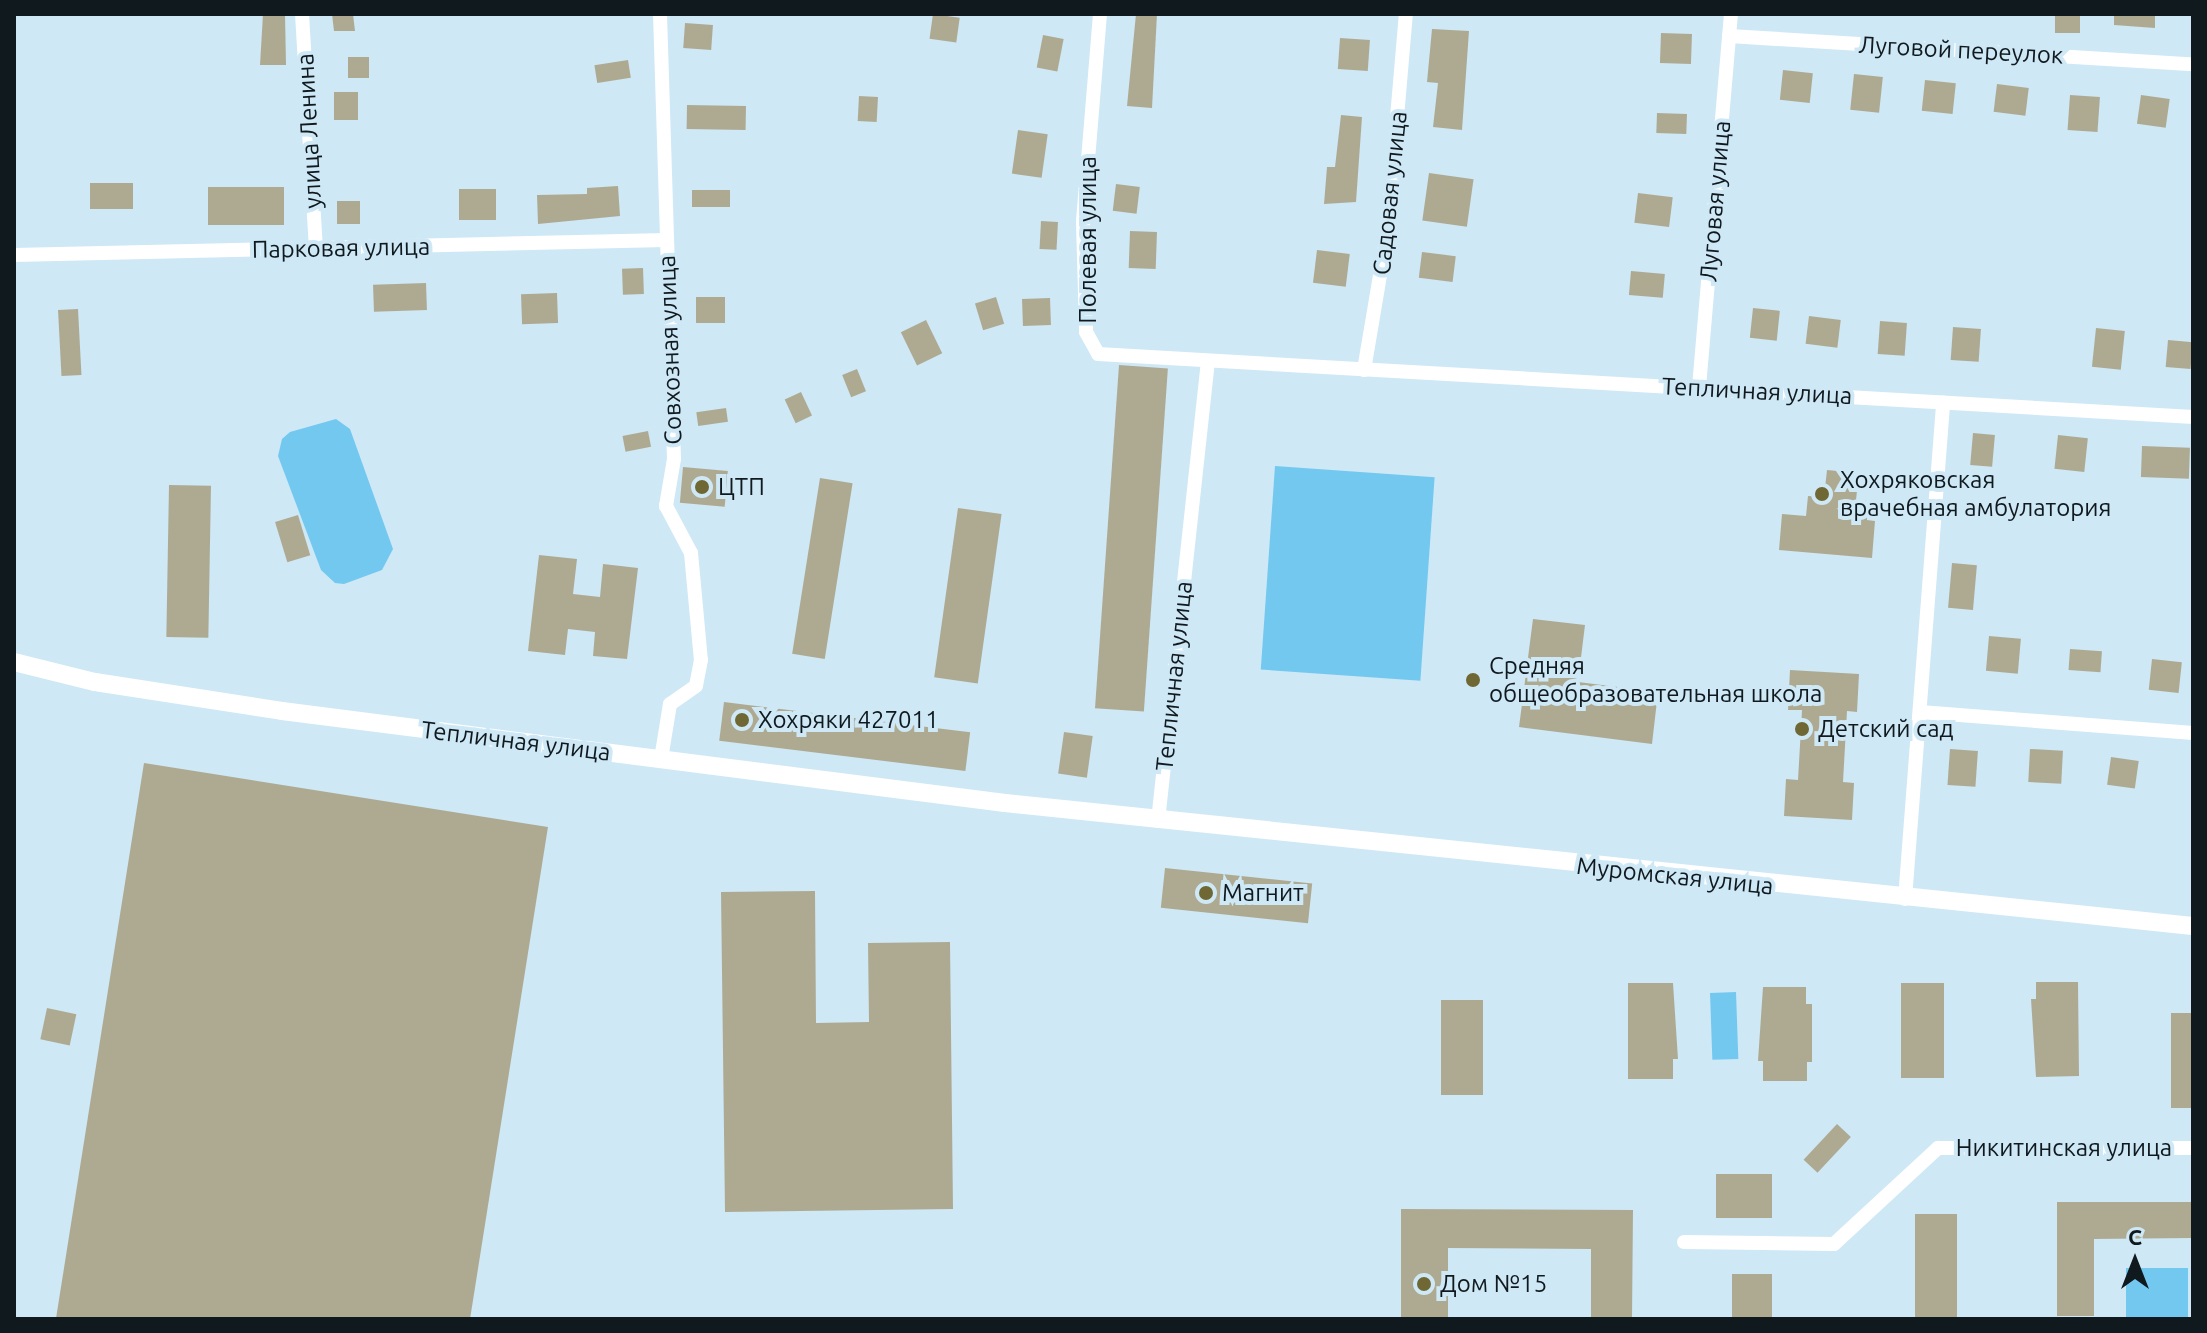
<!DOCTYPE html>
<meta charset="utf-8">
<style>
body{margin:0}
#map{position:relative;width:2207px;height:1333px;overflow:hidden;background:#cee8f6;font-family:Ubuntu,sans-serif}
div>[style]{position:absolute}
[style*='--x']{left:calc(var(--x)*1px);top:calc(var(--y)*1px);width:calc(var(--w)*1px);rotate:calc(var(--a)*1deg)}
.green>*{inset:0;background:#73c8ef;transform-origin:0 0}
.building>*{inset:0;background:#aeaa92;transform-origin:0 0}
.minor>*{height:14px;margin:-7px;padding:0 7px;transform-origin:7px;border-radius:7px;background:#fff}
.tertiary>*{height:18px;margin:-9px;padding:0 9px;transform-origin:9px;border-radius:9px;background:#fff}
.dots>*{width:22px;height:22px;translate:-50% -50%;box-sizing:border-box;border:4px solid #cee8f6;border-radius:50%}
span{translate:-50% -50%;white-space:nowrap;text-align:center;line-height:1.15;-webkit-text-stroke:8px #cee8f6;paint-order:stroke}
.street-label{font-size:24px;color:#10191e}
.poi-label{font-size:24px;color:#10191e}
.left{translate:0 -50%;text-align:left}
.frame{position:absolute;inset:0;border:16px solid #10191e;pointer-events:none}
.north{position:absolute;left:2095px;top:1221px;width:80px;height:80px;-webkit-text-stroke:6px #cee8f6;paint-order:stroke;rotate:0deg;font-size:22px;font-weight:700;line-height:32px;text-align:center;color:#10191e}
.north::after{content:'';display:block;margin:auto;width:28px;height:36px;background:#10191e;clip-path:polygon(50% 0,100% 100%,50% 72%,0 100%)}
</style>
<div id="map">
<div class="green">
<div style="clip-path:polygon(336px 419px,350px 429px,393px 549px,382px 570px,344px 584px,335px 583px,321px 570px,278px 456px,282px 439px,290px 432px)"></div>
<div style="left:1275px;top:466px;width:160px;height:204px;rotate:4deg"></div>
<div style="left:1736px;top:992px;width:67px;height:26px;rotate:88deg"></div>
<div style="left:2126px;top:1268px;width:62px;height:51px"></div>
</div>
<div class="building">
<div style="clip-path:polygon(263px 14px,285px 14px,286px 65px,260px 65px)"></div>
<div style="clip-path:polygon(332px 14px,353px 14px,355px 31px,334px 31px)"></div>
<div style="left:933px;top:14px;width:27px;height:25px;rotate:8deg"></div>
<div style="clip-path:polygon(1136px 14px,1157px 14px,1152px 108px,1127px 106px)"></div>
<div style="left:2055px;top:14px;width:25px;height:19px"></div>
<div style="clip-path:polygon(2114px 14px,2155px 14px,2155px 28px,2114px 25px)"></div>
<div style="left:685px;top:23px;width:28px;height:25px;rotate:4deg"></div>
<div style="clip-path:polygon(1432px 29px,1469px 31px,1462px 130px,1433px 127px,1438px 83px,1427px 82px)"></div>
<div style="left:1661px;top:33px;width:31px;height:30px;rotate:2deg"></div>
<div style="left:1043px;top:35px;width:21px;height:33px;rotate:11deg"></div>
<div style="left:1340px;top:38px;width:30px;height:31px;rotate:4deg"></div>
<div style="left:348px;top:57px;width:21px;height:21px"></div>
<div style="left:628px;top:60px;width:18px;height:34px;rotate:81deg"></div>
<div style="left:1783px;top:70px;width:30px;height:30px;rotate:6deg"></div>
<div style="left:1854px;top:74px;width:29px;height:36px;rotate:6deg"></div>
<div style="left:1925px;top:80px;width:31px;height:31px;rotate:6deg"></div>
<div style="left:1997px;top:84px;width:32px;height:28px;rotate:7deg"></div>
<div style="left:358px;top:92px;width:28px;height:24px;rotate:90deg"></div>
<div style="left:2070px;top:95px;width:30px;height:35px;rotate:4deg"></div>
<div style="left:2141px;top:95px;width:29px;height:29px;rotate:8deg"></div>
<div style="left:859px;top:96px;width:19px;height:25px;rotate:3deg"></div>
<div style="left:687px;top:105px;width:59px;height:24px;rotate:1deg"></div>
<div style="left:1657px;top:113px;width:30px;height:20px;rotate:2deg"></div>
<div style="clip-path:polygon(1341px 115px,1362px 117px,1356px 202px,1324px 204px,1327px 167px,1335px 167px)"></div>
<div style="left:1018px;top:130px;width:30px;height:44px;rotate:8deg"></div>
<div style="left:1429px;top:173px;width:45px;height:48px;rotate:8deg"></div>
<div style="left:133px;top:183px;width:26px;height:43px;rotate:90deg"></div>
<div style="left:1116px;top:184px;width:24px;height:27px;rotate:7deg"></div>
<div style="clip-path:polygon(618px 186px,620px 216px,538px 224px,537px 195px,587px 194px,587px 188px)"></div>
<div style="left:284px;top:187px;width:38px;height:76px;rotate:90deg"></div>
<div style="left:496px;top:189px;width:31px;height:37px;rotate:90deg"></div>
<div style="left:692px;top:190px;width:38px;height:17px"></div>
<div style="left:1638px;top:193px;width:35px;height:30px;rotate:7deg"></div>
<div style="left:337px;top:201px;width:23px;height:23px"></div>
<div style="left:1041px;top:221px;width:17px;height:28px;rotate:3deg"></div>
<div style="left:1130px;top:231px;width:27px;height:37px;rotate:2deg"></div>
<div style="left:1317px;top:250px;width:33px;height:33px;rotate:7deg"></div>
<div style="left:1422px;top:252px;width:34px;height:26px;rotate:7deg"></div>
<div style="left:643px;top:268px;width:26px;height:21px;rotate:88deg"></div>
<div style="left:1631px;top:271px;width:34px;height:24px;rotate:5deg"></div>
<div style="left:426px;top:283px;width:27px;height:53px;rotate:88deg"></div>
<div style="left:557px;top:293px;width:30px;height:36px;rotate:88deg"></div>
<div style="left:696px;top:297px;width:29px;height:26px"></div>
<div style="left:996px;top:297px;width:28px;height:22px;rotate:73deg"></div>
<div style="left:1050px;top:298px;width:27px;height:28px;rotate:88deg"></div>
<div style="left:1753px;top:308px;width:27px;height:30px;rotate:6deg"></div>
<div style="left:78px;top:309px;width:66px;height:20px;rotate:87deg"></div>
<div style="left:1809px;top:316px;width:32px;height:28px;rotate:7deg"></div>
<div style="left:926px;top:320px;width:37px;height:28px;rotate:64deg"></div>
<div style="left:1880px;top:321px;width:27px;height:33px;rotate:4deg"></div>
<div style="left:1953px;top:327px;width:28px;height:33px;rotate:4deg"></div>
<div style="left:2096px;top:328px;width:29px;height:39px;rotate:6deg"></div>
<div style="left:2168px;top:340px;width:25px;height:27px;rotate:5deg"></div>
<div style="left:1119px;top:365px;width:49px;height:344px;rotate:4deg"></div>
<div style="left:857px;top:369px;width:24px;height:16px;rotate:68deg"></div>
<div style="left:801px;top:392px;width:26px;height:18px;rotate:65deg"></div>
<div style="left:726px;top:408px;width:14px;height:30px;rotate:82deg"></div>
<div style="left:648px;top:431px;width:16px;height:26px;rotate:79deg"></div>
<div style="left:1973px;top:433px;width:22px;height:32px;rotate:5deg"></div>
<div style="left:2058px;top:435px;width:30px;height:34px;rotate:6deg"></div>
<div style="left:2142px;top:446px;width:48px;height:31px;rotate:2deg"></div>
<div style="left:683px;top:467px;width:45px;height:36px;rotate:5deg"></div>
<div style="clip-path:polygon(1827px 470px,1859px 473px,1856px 500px,1868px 501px,1867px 520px,1875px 521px,1872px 558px,1779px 550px,1782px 514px,1806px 516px,1808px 496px,1824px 497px)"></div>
<div style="left:820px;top:478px;width:33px;height:178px;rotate:9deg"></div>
<div style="left:169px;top:485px;width:42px;height:152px;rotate:1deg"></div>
<div style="left:958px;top:508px;width:44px;height:171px;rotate:8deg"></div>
<div style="left:298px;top:515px;width:42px;height:24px;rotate:73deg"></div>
<div style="clip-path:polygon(539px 555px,577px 559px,573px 594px,600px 597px,603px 564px,638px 568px,627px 659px,593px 656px,595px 632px,568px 629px,565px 655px,528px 651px)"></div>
<div style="left:1952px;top:563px;width:25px;height:45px;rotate:5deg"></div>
<div style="clip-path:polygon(1533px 619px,1585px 625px,1578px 682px,1658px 692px,1652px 744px,1519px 727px)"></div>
<div style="left:1989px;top:636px;width:32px;height:35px;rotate:5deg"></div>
<div style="left:2070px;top:649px;width:32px;height:21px;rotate:4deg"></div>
<div style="left:2152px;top:659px;width:30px;height:31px;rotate:6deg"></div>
<div style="clip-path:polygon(1790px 670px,1859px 674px,1857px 712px,1847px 711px,1843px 782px,1854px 783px,1852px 820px,1784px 816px,1786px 779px,1798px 780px,1802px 710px,1788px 710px)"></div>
<div style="left:724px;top:702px;width:248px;height:39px;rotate:7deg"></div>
<div style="left:1064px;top:732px;width:29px;height:42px;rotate:8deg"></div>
<div style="left:1950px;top:749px;width:28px;height:36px;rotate:4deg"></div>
<div style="left:2030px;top:749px;width:33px;height:33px;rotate:3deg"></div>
<div style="left:2111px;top:757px;width:28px;height:28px;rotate:8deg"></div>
<div style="left:144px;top:763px;width:409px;height:563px;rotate:9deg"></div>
<div style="left:1165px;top:868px;width:148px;height:40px;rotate:6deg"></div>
<div style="clip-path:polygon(815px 891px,816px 1023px,869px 1022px,868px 943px,950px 942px,953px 1209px,725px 1212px,721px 892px)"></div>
<div style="clip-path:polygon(2036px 982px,2078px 982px,2079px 1076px,2036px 1077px,2031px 999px,2036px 999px)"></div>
<div style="clip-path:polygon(1628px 983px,1673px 983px,1678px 1059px,1673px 1059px,1673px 1079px,1628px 1079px)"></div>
<div style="left:1901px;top:983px;width:43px;height:95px"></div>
<div style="clip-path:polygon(1763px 987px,1806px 987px,1806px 1004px,1812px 1004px,1812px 1062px,1807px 1062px,1807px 1081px,1763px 1081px,1763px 1061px,1758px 1061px)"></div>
<div style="left:1441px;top:1000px;width:42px;height:95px"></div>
<div style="left:47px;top:1008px;width:30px;height:32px;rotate:12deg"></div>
<div style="left:2171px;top:1013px;width:22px;height:95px"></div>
<div style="left:1837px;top:1124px;width:19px;height:49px;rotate:43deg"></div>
<div style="left:1716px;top:1174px;width:56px;height:44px"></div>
<div style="clip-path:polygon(2057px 1202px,2193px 1202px,2193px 1238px,2094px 1239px,2094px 1316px,2057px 1316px)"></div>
<div style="clip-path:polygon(1401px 1209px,1633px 1210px,1632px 1319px,1591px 1319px,1591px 1249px,1448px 1248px,1448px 1319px,1401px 1319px)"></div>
<div style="left:1915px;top:1214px;width:42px;height:105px"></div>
<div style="left:1732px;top:1274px;width:40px;height:45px"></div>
</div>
<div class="minor">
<div style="--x:302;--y:14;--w:235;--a:86.6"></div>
<div style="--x:660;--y:14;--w:445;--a:88.2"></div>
<div style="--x:674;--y:459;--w:48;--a:99.7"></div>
<div style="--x:666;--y:506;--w:53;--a:62"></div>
<div style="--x:691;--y:553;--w:107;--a:84.7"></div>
<div style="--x:701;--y:660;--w:26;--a:101"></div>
<div style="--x:696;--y:686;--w:32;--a:145"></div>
<div style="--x:670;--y:704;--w:56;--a:99.3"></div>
<div style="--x:1100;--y:14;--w:209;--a:94.7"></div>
<div style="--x:1083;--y:222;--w:110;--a:88.4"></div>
<div style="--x:1086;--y:332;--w:25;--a:61"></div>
<div style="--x:1098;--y:354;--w:1097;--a:3.29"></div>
<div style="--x:1729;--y:36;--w:465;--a:3.5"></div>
<div style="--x:14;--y:255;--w:653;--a:-1.32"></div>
<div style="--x:1364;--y:370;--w:138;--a:-80.4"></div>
<div style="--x:1387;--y:234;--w:221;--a:-85.1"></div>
<div style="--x:1699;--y:387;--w:374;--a:-85.1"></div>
<div style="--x:1920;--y:712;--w:274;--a:4.4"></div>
<div style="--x:1158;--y:821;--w:461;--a:-83.8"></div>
<div style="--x:1905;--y:899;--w:498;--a:-85.6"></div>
<div style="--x:1684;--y:1242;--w:150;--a:0.8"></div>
<div style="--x:1834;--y:1244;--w:142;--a:-42.7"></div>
<div style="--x:1938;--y:1148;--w:255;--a:0"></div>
</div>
<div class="tertiary">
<div style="--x:14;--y:662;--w:83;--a:13.9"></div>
<div style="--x:95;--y:682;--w:189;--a:8.8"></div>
<div style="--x:282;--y:711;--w:729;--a:7.25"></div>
<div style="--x:1005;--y:803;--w:1194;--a:5.91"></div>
</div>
<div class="dots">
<div style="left:702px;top:487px;background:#706834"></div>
<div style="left:1822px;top:494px;background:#706834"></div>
<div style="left:1473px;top:680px;background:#706834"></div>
<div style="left:742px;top:720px;background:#706834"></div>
<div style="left:1802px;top:729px;background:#706834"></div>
<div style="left:1206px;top:893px;background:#706834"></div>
<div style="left:1424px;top:1284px;background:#706834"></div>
</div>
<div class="street-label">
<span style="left:1961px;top:50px;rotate:3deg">Луговой переулок</span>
<span style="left:309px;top:131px;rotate:-93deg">улица Ленина</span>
<span style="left:1390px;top:193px;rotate:-84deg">Садовая улица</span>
<span style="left:1715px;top:201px;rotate:-85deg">Луговая улица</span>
<span style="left:1088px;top:240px;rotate:-90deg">Полевая улица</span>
<span style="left:341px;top:248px;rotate:-1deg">Парковая улица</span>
<span style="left:670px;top:350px;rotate:-92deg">Совхозная улица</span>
<span style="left:1757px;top:391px;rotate:3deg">Тепличная улица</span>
<span style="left:1174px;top:676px;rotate:-84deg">Тепличная улица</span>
<span style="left:516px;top:741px;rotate:7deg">Тепличная улица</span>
<span style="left:1675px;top:876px;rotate:6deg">Муромская улица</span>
<span style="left:2064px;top:1148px">Никитинская улица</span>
</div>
<div class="poi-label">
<span class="left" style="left:1840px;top:494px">Хохряковская<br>врачебная амбулатория</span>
<span class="left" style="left:718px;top:487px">ЦТП</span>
<span class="left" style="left:1489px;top:680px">Средняя<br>общеобразовательная школа</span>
<span class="left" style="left:758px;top:720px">Хохряки 427011</span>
<span class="left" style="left:1818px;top:729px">Детский сад</span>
<span class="left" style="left:1222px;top:893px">Магнит</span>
<span class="left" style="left:1440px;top:1284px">Дом №15</span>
</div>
<div class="frame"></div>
<div class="north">С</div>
</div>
